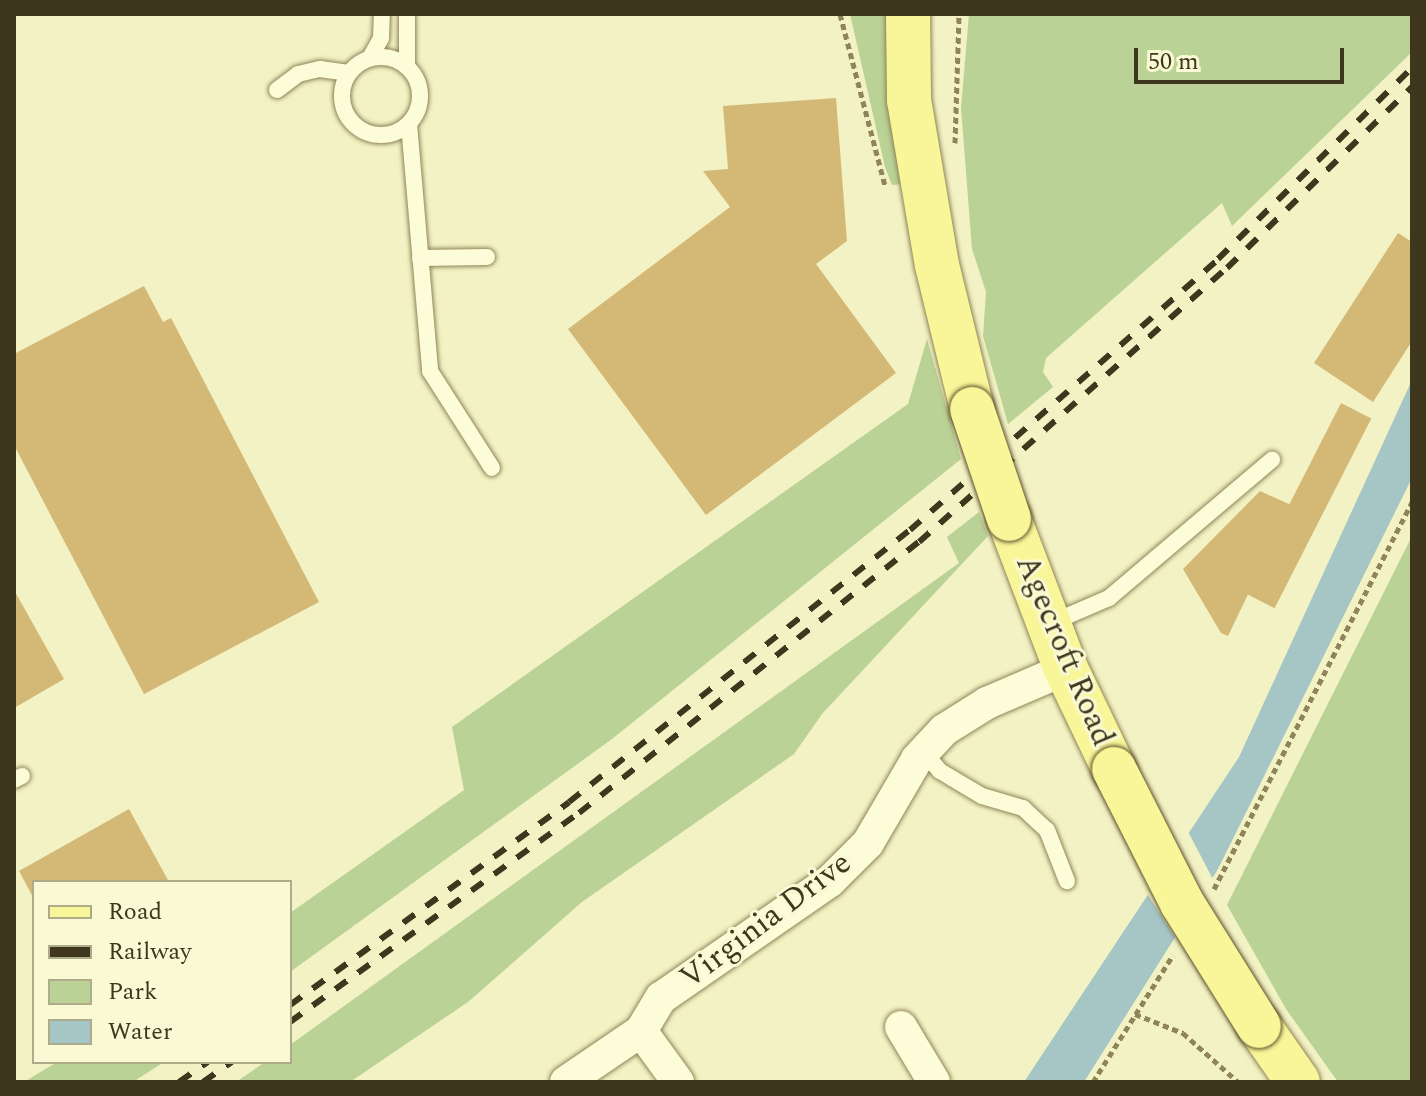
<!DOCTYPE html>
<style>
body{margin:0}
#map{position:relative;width:1426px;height:1096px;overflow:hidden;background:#f2f2c4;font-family:Spectral,serif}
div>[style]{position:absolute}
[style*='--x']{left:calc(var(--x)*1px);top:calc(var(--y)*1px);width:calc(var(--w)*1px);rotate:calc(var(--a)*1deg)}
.green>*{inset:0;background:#bad296}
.water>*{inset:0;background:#a6c5c5}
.pier>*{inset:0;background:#f2f2c4}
.building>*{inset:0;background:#d4b876;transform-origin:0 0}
.path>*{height:5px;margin-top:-2.5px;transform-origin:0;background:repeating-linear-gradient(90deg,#8f8558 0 6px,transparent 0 10px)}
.roads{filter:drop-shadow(0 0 2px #8f8558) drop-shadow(0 0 2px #8f8558)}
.service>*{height:16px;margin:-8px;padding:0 8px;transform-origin:8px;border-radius:8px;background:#fcfcd8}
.service>.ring{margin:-8px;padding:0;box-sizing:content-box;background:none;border:16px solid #fcfcd8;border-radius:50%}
.minor>*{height:32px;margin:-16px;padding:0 16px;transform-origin:16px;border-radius:16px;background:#fcfcd8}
.primary>*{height:44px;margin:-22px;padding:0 22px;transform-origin:22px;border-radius:22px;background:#f9f699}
.rail>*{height:6px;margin-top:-3px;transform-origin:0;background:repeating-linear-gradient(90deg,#3e361d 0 14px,transparent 0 28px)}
.bridges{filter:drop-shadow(0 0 2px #5d512c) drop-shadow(0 0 2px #5d512c)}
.primary-bridge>*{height:44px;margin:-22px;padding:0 22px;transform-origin:22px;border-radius:22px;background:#f9f699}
span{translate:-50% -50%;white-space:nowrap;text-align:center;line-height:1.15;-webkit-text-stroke:6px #f9f9d4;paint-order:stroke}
.street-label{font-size:32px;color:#3e361d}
.frame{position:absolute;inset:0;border:16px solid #3e361d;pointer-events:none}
.legend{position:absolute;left:32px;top:880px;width:260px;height:184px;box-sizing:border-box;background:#f9f9d4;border:2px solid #aeab8b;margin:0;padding:10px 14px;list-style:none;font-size:24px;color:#3e361d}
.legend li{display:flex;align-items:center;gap:16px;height:40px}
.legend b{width:40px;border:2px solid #aeab8b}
.scale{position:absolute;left:1134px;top:48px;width:210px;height:36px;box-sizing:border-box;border:4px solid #3e361d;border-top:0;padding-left:10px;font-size:24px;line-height:28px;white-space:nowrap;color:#3e361d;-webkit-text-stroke:6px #f9f9d4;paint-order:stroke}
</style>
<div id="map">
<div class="green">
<div style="clip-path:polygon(850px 14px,891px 14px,901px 184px,892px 185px,885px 167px)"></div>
<div style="clip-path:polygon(969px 14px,1412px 14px,1412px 52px,1232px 226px,1222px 203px,1046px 358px,1043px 372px,1053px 387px,1008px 424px,983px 336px,986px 292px,972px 249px,961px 108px)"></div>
<div style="clip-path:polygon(927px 339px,961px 459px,612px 739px,290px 972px,290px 913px,464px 790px,452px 727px,908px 404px)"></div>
<div style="clip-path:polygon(979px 512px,988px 536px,822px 714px,794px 754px,582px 902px,468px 1002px,350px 1082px,236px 1082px,265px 1062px,290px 1062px,290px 1045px,959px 563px,947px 537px)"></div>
<div style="clip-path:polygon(1412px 536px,1412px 1082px,1338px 1082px,1286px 1009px,1227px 905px)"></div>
<div style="clip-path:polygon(57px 1062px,164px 1062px,133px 1082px,24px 1082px)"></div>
</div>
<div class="water">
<div style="clip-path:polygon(1412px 380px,1412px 478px,1218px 869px,1084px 1082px,1024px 1082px,1239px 757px)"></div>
</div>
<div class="pier">
<div style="clip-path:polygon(1186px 828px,1215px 883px,1178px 942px,1146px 892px)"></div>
</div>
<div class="building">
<div style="clip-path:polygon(836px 98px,847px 241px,816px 264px,896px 373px,706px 515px,568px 329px,730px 207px,703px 171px,728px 169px,723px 106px)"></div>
<div style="clip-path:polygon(1398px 233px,1412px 242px,1412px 341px,1373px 402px,1314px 363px)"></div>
<div style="clip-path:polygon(144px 286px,163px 322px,171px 318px,319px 602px,144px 694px,14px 445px,14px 354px)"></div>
<div style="left:1341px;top:403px;width:34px;height:213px;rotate:27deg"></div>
<div style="clip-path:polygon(1260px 491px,1291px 505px,1228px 636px,1221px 633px,1183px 569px)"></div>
<div style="clip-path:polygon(14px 590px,64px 679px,14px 708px)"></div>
<div style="clip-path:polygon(129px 809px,169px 882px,34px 882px,34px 899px,19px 871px)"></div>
</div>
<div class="path">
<div style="--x:840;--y:14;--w:178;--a:75.3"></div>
<div style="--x:955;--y:143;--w:129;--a:-88.2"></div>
<div style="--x:1214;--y:889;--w:435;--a:-62.9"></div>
<div style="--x:1135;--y:1014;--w:52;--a:21.6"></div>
<div style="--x:1183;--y:1033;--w:74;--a:41.7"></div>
<div style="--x:1093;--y:1082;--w:150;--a:-57.8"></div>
</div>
<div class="roads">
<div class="service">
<div class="ring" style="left:342px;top:57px;width:62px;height:62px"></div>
<div style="--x:370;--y:58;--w:23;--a:-61"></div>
<div style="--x:381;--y:38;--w:24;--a:-88"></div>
<div style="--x:407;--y:67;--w:53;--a:-90"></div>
<div style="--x:277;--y:90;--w:26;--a:-37"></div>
<div style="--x:298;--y:74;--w:23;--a:-13"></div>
<div style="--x:320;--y:69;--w:29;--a:8"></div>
<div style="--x:409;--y:124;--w:248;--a:85.1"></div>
<div style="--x:430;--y:371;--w:115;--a:57.4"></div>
<div style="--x:420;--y:258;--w:67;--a:-0.9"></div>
<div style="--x:1051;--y:623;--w:63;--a:-23.3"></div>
<div style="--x:1109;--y:598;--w:214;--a:-40.3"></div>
<div style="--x:923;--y:751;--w:26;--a:50"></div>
<div style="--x:940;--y:771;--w:49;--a:30.8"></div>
<div style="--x:982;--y:796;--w:43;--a:16.3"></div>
<div style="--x:1023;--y:808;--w:33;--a:43"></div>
<div style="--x:1047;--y:830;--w:55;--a:68.6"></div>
<div style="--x:14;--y:780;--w:9;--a:-27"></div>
</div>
<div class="minor">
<div style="--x:901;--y:1027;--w:64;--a:59"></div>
<div style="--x:641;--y:1031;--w:63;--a:54"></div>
<div style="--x:566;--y:1082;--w:91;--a:-34.2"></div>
<div style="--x:641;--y:1031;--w:39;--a:-59"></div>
<div style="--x:661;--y:998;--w:206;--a:-34.7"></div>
<div style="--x:830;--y:881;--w:54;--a:-45"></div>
<div style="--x:868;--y:843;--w:97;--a:-59.7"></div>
<div style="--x:917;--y:759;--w:40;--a:-47"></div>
<div style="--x:944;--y:730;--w:51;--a:-32.1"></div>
<div style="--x:987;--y:703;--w:86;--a:-23.3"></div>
</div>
<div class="primary">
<div style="--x:908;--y:14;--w:86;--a:89.3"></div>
<div style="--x:909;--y:100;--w:167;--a:80.4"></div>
<div style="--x:937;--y:265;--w:148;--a:76.3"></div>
<div style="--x:1009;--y:519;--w:160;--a:69.2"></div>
<div style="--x:1066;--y:669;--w:111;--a:64.4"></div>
<div style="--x:1259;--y:1026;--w:68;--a:55.1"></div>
</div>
</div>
<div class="rail">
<div style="--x:290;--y:1005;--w:345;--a:-36"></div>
<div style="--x:569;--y:802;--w:436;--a:-38.6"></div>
<div style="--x:910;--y:530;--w:410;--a:-41.3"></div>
<div style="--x:1218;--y:259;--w:272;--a:-44.6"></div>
<div style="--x:290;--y:1022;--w:357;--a:-35.9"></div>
<div style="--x:579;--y:813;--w:435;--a:-38.6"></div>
<div style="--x:919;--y:542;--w:412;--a:-41.7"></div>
<div style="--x:1227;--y:268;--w:259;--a:-44.4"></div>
<div style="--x:179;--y:1082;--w:35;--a:-35"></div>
<div style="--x:203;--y:1082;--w:35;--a:-35"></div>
</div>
<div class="bridges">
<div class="primary-bridge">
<div style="--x:972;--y:409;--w:116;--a:71.4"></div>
<div style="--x:1114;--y:769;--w:150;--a:63.1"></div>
<div style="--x:1182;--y:903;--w:145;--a:58"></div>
</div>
</div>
<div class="street-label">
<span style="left:1064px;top:651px;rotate:67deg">Agecroft Road</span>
<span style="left:766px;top:921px;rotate:-37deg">Virginia Drive</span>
</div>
<div class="frame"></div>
<ul class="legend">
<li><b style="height:10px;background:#f9f699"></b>Road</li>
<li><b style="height:10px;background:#3e361d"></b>Railway</li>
<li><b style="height:22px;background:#bad296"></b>Park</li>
<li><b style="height:22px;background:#a6c5c5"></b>Water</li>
</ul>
<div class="scale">50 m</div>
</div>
